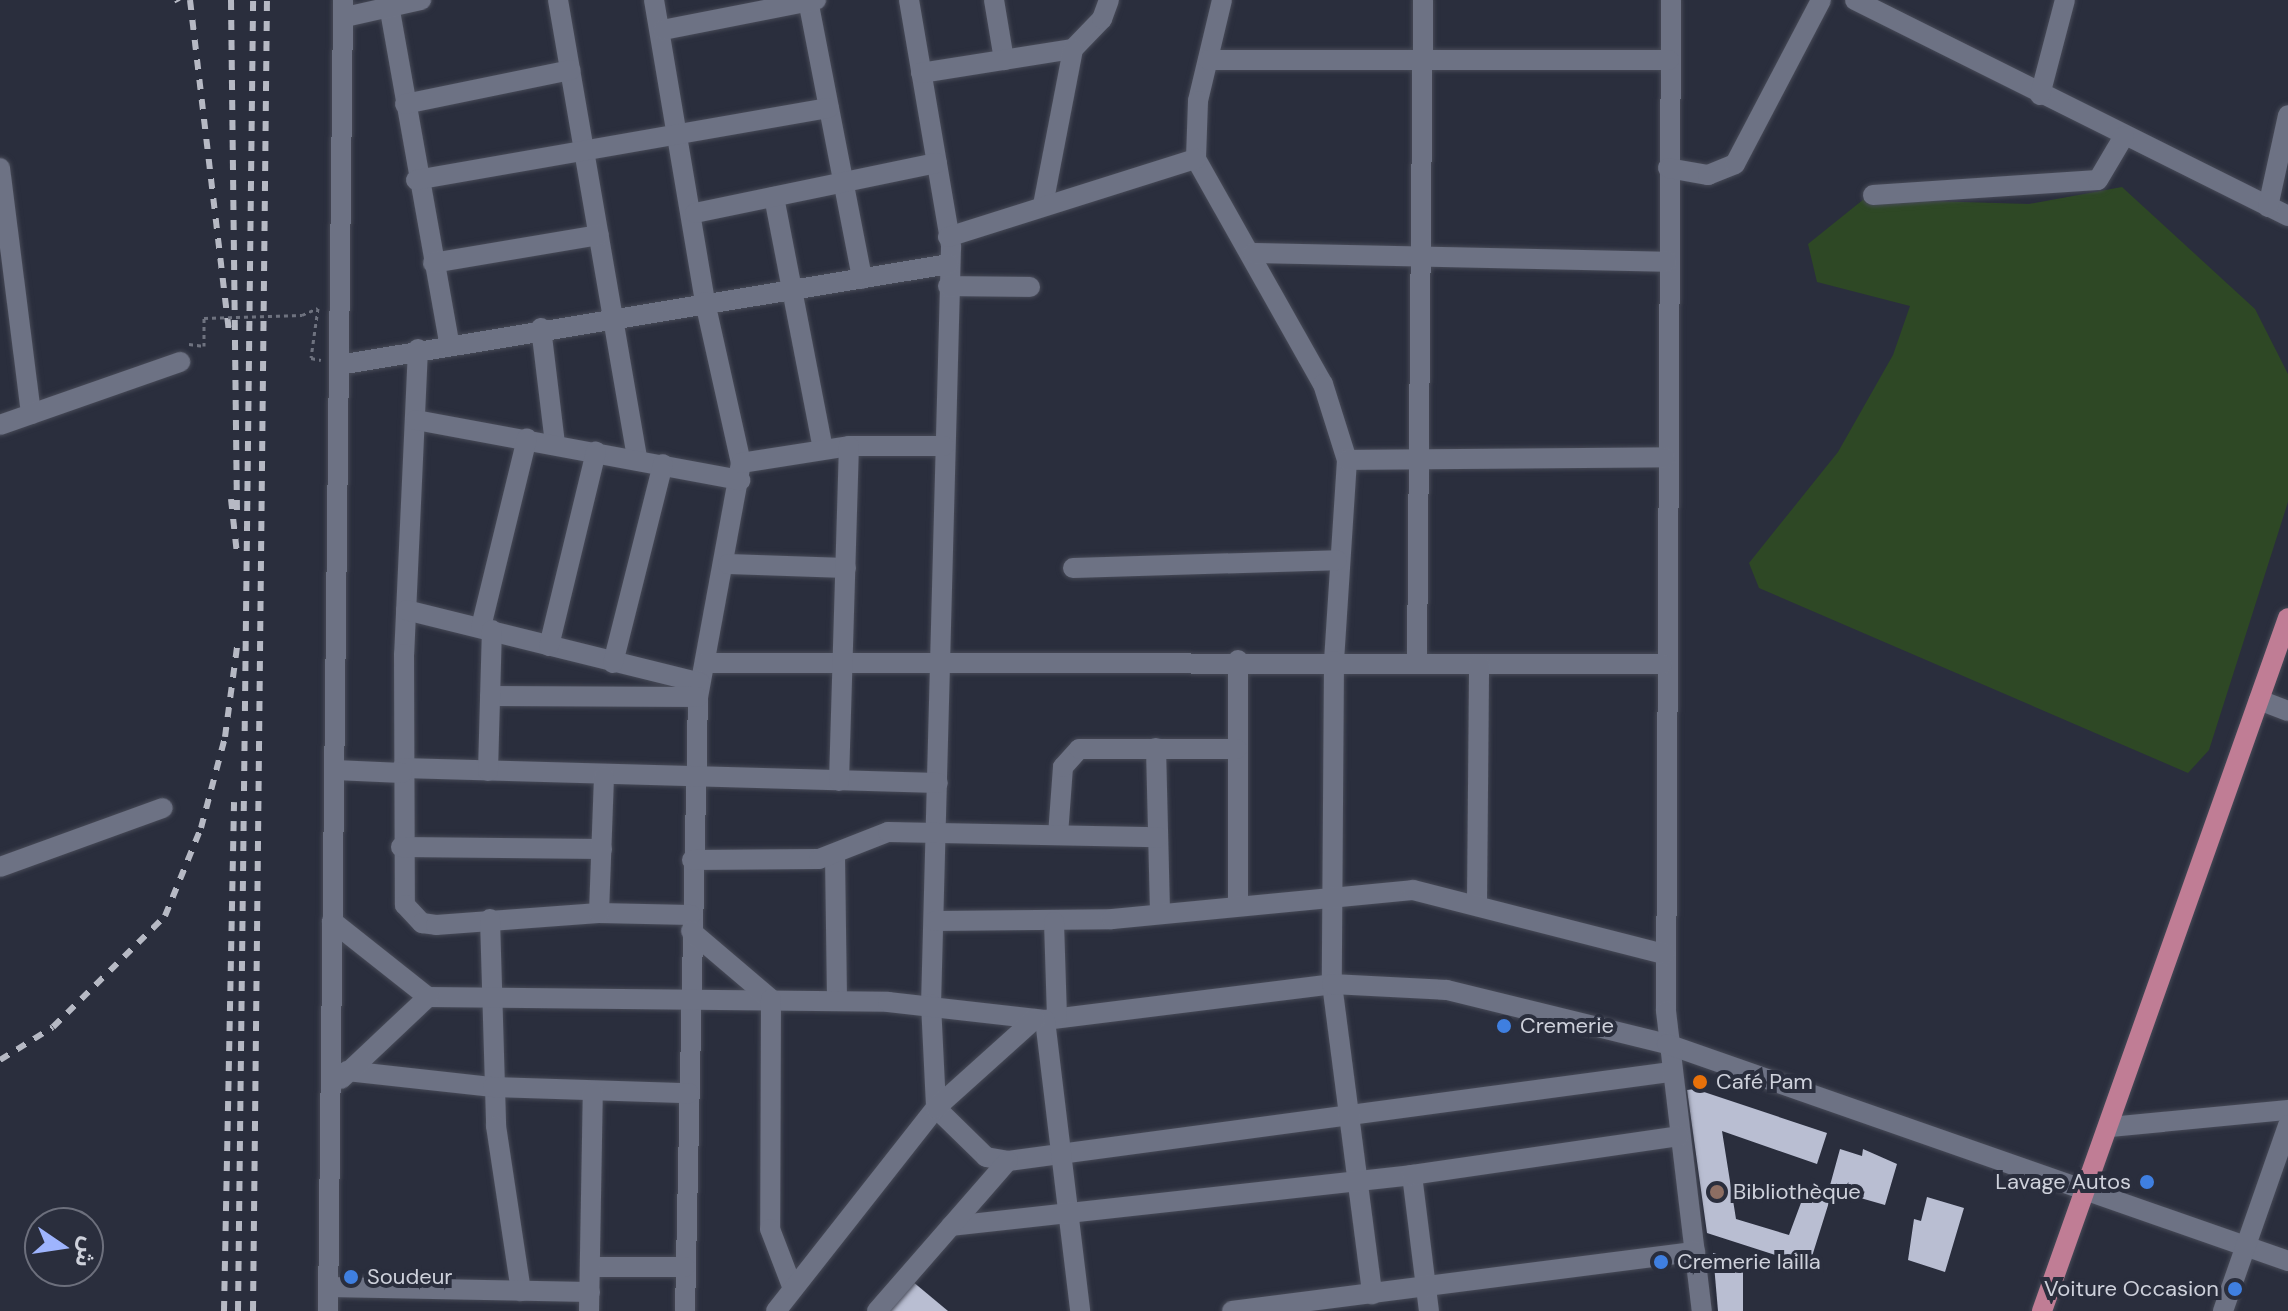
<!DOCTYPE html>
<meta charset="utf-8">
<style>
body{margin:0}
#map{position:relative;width:2288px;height:1311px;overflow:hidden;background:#2a2e3d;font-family:"DM Sans","Noto Sans Arabic",sans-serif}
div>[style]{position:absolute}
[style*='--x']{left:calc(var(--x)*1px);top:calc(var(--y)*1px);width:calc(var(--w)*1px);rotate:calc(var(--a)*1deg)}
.green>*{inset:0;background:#2e4825}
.building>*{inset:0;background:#b9bed2}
.path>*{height:3px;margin-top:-1.5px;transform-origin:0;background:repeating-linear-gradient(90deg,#6e727f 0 4px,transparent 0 8px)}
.roads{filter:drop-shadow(0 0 2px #474a57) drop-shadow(0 0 2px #474a57)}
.minor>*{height:20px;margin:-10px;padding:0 10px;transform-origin:10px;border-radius:10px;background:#6d7284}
.major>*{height:20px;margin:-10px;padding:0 10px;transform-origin:10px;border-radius:10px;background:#c07d95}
.rail>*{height:6px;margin-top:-3px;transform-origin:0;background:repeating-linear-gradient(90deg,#b6b9c4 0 10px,transparent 0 20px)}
.path-bridge>*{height:3px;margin-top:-1.5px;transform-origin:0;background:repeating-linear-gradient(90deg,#6e727f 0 4px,transparent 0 8px)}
.dots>*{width:22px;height:22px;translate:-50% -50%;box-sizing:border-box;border:4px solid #2a2e3d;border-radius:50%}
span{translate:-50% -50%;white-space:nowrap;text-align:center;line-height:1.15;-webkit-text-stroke:8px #2a2e3d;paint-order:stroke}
.poi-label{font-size:22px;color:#ced1db}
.left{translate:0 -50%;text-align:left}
.right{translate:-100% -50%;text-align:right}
.north{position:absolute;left:24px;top:1207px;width:80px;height:80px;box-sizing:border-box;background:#2a2e3d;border:2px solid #6c6f7c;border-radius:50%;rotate:103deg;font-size:22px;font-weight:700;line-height:32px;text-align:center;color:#ced1db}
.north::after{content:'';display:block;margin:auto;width:28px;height:36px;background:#9eb4fd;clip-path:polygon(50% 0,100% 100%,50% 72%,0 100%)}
</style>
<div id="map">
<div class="green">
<div style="clip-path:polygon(2122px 187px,2255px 309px,2288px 374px,2288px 502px,2209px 750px,2188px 773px,1759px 588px,1749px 563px,1838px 452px,1893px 355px,1910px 306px,1817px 282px,1808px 244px,1864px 199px,2029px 204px)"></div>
</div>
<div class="building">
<div style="clip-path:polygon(1695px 1089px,1827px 1133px,1817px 1164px,1722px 1131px,1736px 1219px,1789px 1235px,1805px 1192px,1830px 1199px,1809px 1266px,1707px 1233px,1687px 1090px)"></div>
<div style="clip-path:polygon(1840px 1149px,1862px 1156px,1863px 1149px,1897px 1164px,1885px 1205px,1829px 1189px)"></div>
<div style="clip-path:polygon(1927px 1197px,1964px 1208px,1945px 1272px,1908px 1260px,1914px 1219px,1921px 1221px)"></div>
<div style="clip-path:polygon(1713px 1253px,1743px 1262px,1743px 1311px,1718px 1311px)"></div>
<div style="clip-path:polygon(912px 1281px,948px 1311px,887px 1311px)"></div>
</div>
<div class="path">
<div style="--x:302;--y:315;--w:17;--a:-24"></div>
<div style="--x:318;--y:308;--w:50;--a:98"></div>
<div style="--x:311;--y:358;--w:10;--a:11"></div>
<div style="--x:189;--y:344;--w:15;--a:8"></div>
<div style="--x:204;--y:346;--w:28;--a:-90"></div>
</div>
<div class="roads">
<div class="minor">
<div style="--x:558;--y:0;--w:466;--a:80.2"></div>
<div style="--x:654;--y:0;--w:306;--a:80.4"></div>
<div style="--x:705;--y:302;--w:165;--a:77.4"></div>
<div style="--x:741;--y:463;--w:238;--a:100.4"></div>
<div style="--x:698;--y:697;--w:614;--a:91.21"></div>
<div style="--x:808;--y:0;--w:284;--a:79"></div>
<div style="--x:909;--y:0;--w:251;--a:80.3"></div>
<div style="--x:951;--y:247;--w:757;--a:91.51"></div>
<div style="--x:931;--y:1004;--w:104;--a:87.2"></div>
<div style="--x:936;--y:1108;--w:70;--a:44.4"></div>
<div style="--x:986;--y:1157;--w:22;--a:10"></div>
<div style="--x:1008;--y:1161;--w:669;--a:-7.65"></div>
<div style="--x:994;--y:0;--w:61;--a:80.5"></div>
<div style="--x:1222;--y:0;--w:104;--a:103.4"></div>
<div style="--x:1198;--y:101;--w:58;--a:92"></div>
<div style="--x:1196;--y:159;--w:258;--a:60.6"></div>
<div style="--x:1323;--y:384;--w:80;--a:72.5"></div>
<div style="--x:1347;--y:460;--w:201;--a:93.7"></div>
<div style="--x:1334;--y:661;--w:323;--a:90.4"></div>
<div style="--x:1332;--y:984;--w:313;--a:82.6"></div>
<div style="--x:1671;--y:0;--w:1011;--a:90.28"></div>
<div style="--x:1666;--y:1011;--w:302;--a:83.2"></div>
<div style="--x:1855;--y:0;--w:484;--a:26.5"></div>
<div style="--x:389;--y:5;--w:343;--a:79.9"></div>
<div style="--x:345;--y:17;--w:78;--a:-12.6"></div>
<div style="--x:663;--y:30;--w:156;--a:-11.1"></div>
<div style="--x:1208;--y:60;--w:461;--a:0"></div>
<div style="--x:921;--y:73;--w:154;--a:-9"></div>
<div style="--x:1073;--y:49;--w:42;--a:-46"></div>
<div style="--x:1102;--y:19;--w:20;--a:-70"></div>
<div style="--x:2040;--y:95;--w:98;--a:-75.3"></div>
<div style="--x:405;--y:104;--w:169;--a:-11.6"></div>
<div style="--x:0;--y:168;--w:248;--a:82.8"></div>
<div style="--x:1668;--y:168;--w:41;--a:9.9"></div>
<div style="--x:1708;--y:175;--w:29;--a:-22"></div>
<div style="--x:1735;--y:164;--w:185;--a:-62.3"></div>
<div style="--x:416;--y:180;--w:419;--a:-9.9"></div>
<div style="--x:1873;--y:195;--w:225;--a:-3.8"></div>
<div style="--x:2098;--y:180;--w:51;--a:-59.4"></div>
<div style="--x:774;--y:197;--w:257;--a:79"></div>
<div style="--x:1043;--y:205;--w:159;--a:-79.1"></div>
<div style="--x:2268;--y:207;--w:94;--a:-77.7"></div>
<div style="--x:695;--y:213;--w:247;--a:-11.7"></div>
<div style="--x:948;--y:237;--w:260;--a:-17.5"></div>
<div style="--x:1253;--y:253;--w:414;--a:1.2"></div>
<div style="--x:433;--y:263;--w:168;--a:-9.6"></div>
<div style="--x:948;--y:286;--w:82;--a:0.7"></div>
<div style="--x:541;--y:328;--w:116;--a:83.1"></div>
<div style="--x:418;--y:349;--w:305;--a:92.6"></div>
<div style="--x:404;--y:654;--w:251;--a:89.8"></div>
<div style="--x:405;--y:905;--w:25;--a:47"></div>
<div style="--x:422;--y:923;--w:14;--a:8"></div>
<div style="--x:436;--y:925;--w:163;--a:-4.2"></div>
<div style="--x:599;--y:913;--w:92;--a:1.2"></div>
<div style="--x:345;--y:364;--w:612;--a:-9.4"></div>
<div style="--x:416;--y:420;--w:330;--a:10.5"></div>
<div style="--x:0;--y:425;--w:191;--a:-19.3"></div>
<div style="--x:1347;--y:460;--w:318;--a:-0.5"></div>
<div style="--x:741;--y:463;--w:109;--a:-8.9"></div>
<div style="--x:849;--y:446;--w:95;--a:0"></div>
<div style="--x:728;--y:564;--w:118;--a:1.9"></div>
<div style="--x:1073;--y:568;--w:264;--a:-1.7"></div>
<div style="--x:406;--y:610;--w:303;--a:13.9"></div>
<div style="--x:481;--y:627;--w:194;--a:-76.3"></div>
<div style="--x:549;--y:646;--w:200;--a:-76.4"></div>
<div style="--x:1238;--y:660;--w:246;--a:90"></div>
<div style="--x:1417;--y:661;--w:661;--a:-89.48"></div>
<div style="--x:613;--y:663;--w:205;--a:-75.9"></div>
<div style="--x:705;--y:663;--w:957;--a:0.06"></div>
<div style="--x:490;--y:696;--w:208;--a:0.3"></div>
<div style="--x:2259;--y:700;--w:31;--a:21"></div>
<div style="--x:1156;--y:748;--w:165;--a:88.6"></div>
<div style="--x:402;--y:768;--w:536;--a:1.6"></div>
<div style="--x:335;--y:770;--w:67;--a:2.6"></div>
<div style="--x:488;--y:771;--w:141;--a:-88.4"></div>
<div style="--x:839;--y:781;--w:335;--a:-88.3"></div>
<div style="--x:1058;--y:835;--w:68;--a:-85.8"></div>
<div style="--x:1063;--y:767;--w:24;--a:-48"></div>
<div style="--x:1079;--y:749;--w:158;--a:0"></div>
<div style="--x:401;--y:847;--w:201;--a:0.6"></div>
<div style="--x:835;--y:856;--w:145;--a:89.2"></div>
<div style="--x:692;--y:860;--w:127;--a:-0.5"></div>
<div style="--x:819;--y:859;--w:74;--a:-21.4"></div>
<div style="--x:888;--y:832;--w:270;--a:1.1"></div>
<div style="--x:0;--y:867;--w:173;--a:-19.9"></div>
<div style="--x:1477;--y:903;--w:239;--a:-89.5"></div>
<div style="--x:599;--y:913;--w:137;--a:-87.9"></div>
<div style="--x:490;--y:919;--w:207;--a:88.3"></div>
<div style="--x:496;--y:1126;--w:167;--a:81.4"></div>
<div style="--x:332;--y:921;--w:122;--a:38.4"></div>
<div style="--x:428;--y:997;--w:460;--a:0.6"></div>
<div style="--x:888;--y:1002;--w:158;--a:6.5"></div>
<div style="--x:1045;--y:1020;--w:289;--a:-7.1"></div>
<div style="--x:1332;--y:984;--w:115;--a:3"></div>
<div style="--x:1447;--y:990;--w:227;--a:13.8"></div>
<div style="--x:1667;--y:1044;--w:658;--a:19.26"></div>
<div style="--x:935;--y:921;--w:177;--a:-0.6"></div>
<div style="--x:1112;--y:919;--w:302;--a:-5.5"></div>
<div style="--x:1413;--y:890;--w:260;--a:14.3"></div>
<div style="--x:1054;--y:922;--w:96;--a:88.2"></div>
<div style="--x:691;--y:931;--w:105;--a:40.4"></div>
<div style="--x:771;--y:999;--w:230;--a:90.2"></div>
<div style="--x:770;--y:1229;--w:64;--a:69"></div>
<div style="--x:1045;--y:1020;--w:293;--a:83.1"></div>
<div style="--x:347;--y:1071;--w:147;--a:6.3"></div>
<div style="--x:493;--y:1087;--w:196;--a:1.8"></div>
<div style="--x:341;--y:1079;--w:120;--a:-43.3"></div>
<div style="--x:2110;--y:1127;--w:179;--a:-5.5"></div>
<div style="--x:1412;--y:1175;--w:137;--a:82.9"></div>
<div style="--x:951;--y:1226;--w:464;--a:-6.3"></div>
<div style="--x:1412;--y:1175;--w:270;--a:-8.3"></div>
<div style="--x:590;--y:1267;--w:95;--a:0"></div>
<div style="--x:328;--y:1287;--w:262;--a:1.1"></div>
<div style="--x:328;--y:1311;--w:1311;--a:-89.34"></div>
<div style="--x:589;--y:1311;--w:219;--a:-89"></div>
<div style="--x:776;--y:1311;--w:258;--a:-51.8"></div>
<div style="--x:936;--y:1108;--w:133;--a:-42"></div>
<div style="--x:877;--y:1311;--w:199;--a:-48.9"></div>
<div style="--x:1232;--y:1311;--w:467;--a:-7.3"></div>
<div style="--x:2223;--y:1311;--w:197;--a:-70.7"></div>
</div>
<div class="major">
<div style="--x:2042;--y:1311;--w:735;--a:-70.46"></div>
</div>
</div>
<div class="rail">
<div style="--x:177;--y:0;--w:2;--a:63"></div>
<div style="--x:190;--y:0;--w:335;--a:83.3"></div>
<div style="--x:231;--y:0;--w:511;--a:89.33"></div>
<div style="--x:231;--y:499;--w:55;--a:83.8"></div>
<div style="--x:0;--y:1060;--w:62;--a:-31.9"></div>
<div style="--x:53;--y:1027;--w:158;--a:-44.7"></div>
<div style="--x:165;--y:916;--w:95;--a:-67.8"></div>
<div style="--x:201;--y:828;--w:94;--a:-75.2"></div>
<div style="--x:225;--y:737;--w:91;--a:-82.4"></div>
<div style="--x:224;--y:1311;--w:509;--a:-88.87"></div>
<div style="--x:238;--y:1311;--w:1311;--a:-89.34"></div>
<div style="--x:253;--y:1311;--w:1311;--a:-89.39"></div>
</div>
<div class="path-bridge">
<div style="--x:204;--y:318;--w:98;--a:-1.8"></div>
</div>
<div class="dots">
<div style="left:1504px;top:1026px;background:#3f7fe0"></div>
<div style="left:1700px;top:1082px;background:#e8710a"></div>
<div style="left:2147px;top:1182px;background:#3f7fe0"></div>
<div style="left:1717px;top:1192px;background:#8d6e63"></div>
<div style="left:1661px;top:1262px;background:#3f7fe0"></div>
<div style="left:351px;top:1277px;background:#3f7fe0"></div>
<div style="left:2235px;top:1289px;background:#3f7fe0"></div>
</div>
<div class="poi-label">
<span class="left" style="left:1520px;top:1026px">Cremerie</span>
<span class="left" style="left:1716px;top:1082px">Café Pam</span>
<span class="right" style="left:2131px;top:1182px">Lavage Autos</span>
<span class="left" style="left:1733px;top:1192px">Bibliothèque</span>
<span class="left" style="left:1677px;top:1262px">Cremerie lailla</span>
<span class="left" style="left:367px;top:1277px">Soudeur</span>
<span class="right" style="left:2219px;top:1289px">Voiture Occasion</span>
</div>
<div class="north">ش</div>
</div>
